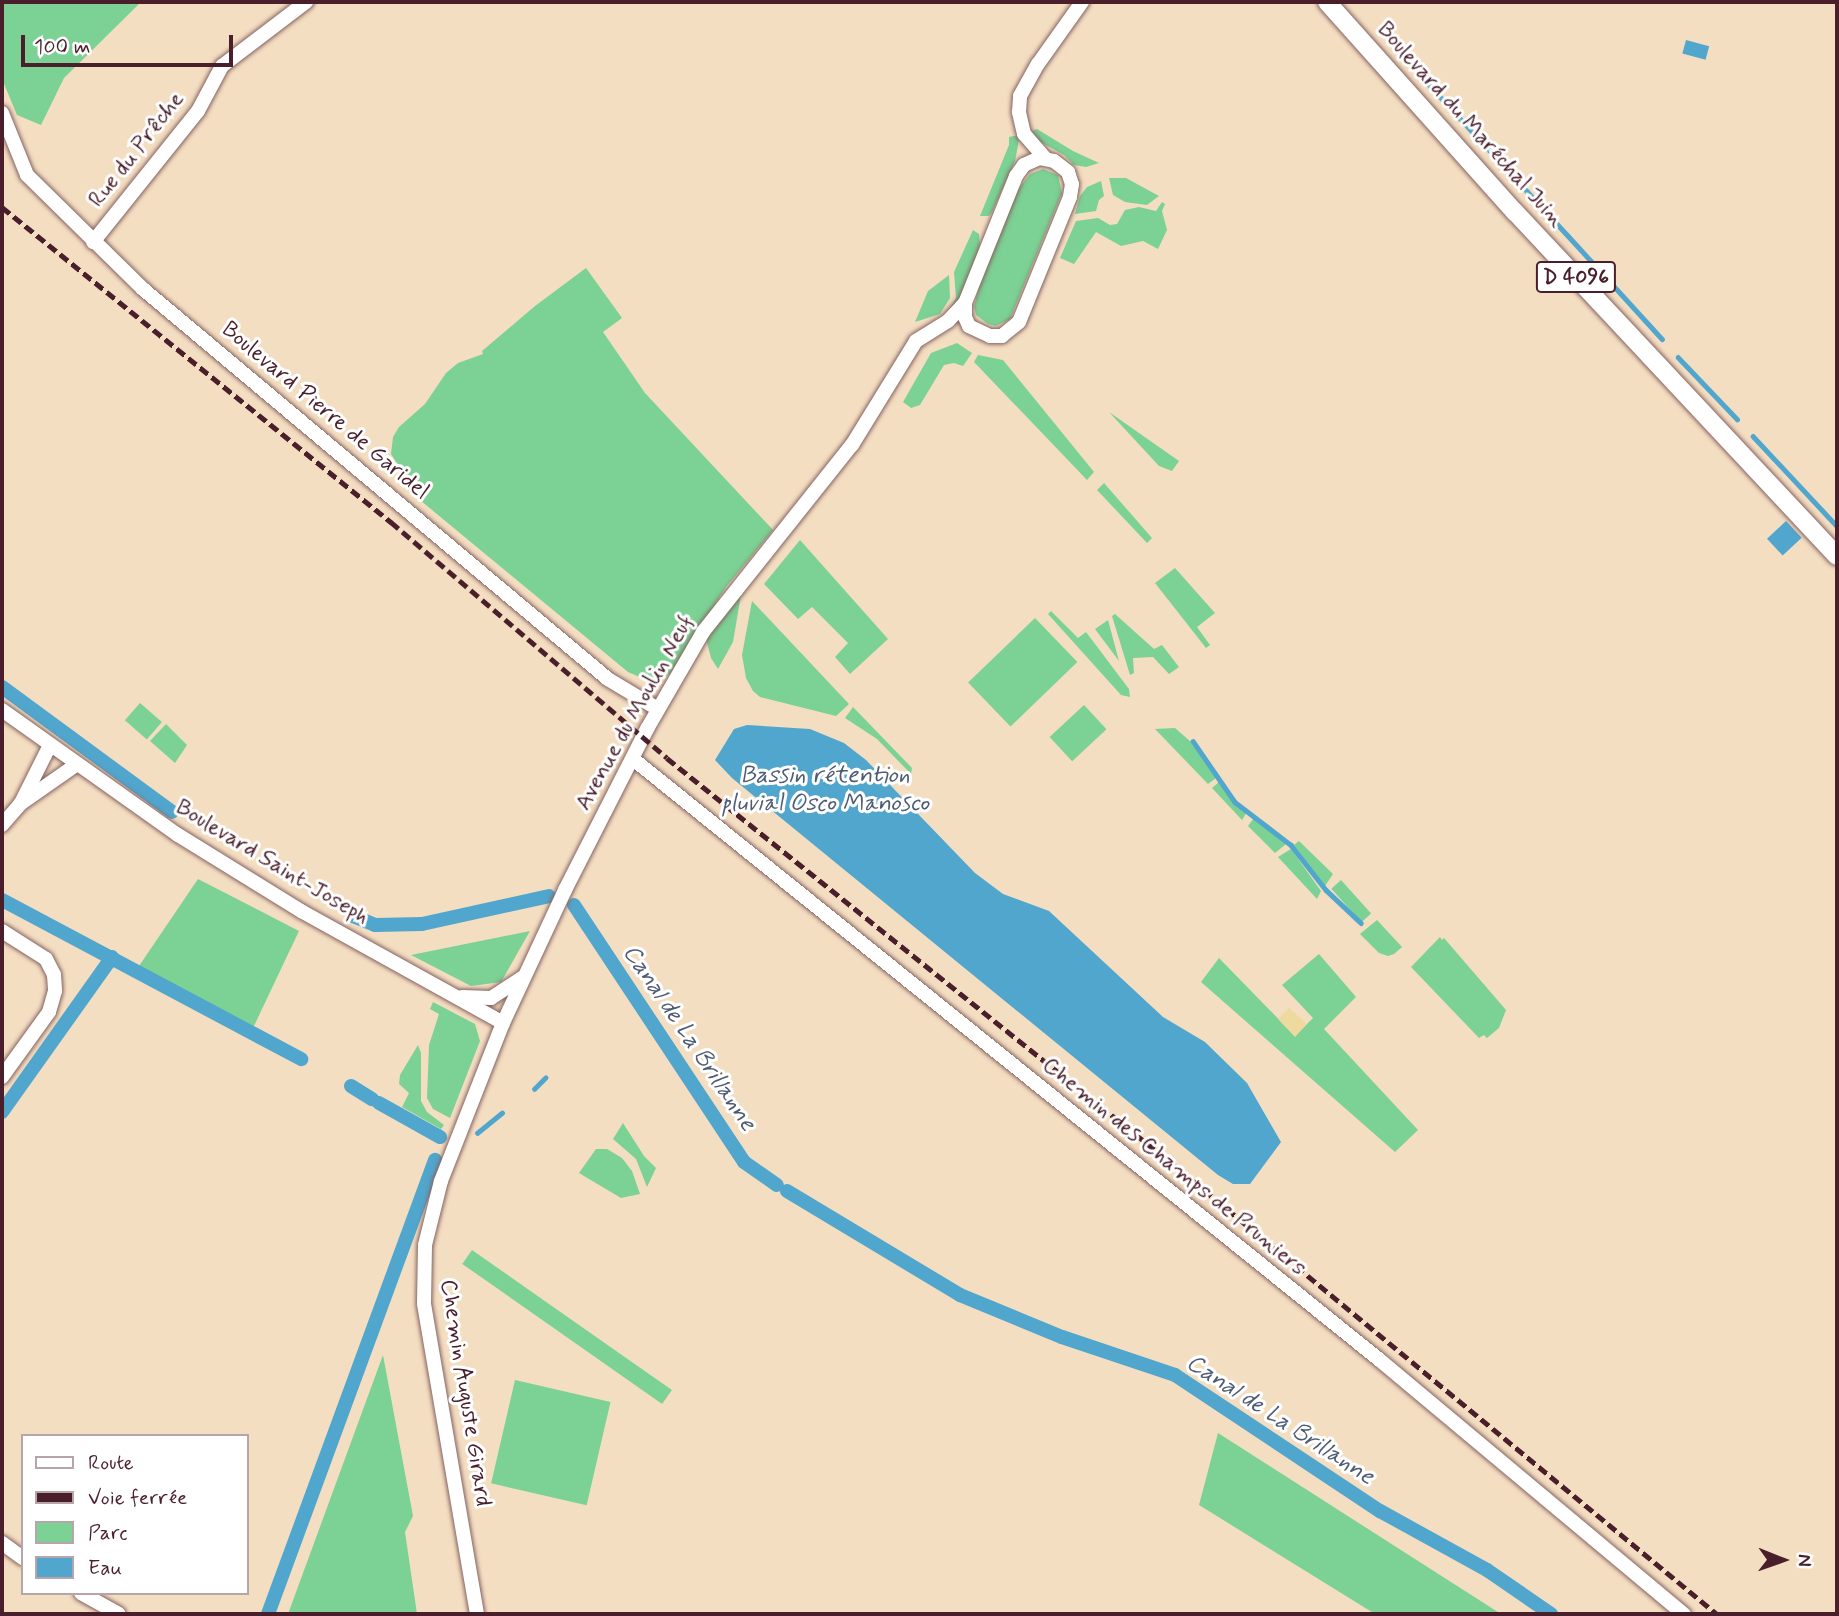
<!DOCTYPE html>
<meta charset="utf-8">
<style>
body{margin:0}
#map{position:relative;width:1839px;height:1616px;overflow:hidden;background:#f4dec2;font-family:Mynerve,sans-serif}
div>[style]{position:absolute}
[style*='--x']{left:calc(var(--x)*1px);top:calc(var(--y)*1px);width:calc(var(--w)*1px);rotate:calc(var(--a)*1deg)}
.green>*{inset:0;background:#7cd194;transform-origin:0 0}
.sand>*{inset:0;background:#eeda9e}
.water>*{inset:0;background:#51a6cd;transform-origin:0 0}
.stream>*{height:4.5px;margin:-2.25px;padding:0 2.25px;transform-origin:2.25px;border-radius:2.25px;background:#51a6cd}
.canal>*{height:14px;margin:-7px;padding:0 7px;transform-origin:7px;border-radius:7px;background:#51a6cd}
.roads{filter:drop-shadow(0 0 2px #866260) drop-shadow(0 0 2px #866260)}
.tertiary>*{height:14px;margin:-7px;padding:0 7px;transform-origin:7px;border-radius:7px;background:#fff}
.primary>*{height:18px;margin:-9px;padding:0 9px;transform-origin:9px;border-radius:9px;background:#fff}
.rail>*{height:4.5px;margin-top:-2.25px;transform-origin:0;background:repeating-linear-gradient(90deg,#4a1f2b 0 10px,transparent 0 15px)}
span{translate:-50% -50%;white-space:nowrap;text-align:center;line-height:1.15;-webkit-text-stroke:6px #fff;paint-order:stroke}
.shield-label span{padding:2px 5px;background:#fff;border:2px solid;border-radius:5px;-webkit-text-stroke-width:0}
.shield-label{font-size:21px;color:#4a1f2b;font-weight:700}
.street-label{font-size:23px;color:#4a1f2b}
.water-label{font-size:24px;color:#4d5c74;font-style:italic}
.frame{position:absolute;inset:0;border:4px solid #4a1f2b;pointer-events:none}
.legend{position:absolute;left:21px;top:1434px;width:228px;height:161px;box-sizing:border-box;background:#fff;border:2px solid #b7a5aa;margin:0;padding:9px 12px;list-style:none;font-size:21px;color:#4a1f2b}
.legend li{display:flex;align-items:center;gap:14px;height:35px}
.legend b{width:35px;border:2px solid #b7a5aa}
.north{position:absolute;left:1748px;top:1525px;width:70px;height:70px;-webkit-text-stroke:5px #fff;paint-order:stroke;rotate:91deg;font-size:19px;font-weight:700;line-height:28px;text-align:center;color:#4a1f2b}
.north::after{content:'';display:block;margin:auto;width:24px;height:32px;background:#4a1f2b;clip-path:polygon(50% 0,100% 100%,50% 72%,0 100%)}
.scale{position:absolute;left:21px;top:35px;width:212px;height:32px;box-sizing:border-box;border:4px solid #4a1f2b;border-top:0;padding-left:9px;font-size:21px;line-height:24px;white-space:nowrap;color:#4a1f2b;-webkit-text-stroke:5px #fff;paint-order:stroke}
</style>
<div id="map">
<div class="green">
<div style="clip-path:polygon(2px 2px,141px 2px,64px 78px,41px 125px,17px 115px,2px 79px)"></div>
<div style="clip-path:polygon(1037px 129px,1073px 151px,1099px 163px,1086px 167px,1074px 165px,1064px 155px,1037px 140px,1032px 131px)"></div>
<div style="clip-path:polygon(1020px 135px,1015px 161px,992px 212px,989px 216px,980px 216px,1009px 145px,1009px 137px)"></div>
<div style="clip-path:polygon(1043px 169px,1058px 175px,1062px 193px,1010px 319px,996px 326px,988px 324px,976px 315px,974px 307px,980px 283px,1017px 191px,1030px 174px)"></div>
<div style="clip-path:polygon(1109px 178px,1126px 178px,1159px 196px,1147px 205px,1125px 202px,1113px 195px)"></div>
<div style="clip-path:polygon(1101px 181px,1104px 196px,1099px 200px,1096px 211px,1075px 214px,1080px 196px,1087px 187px)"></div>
<div style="clip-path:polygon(1162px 202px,1165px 204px,1162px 211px,1167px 230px,1158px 249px,1143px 241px,1121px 246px,1096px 232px,1074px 264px,1060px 258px,1076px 221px,1098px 218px,1110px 225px,1117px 224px,1125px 210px,1139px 207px,1156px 211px)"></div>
<div style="clip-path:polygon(973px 230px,979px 234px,980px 245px,960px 302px,949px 310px,956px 298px,954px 272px)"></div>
<div style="clip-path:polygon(586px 268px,622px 318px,603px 332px,645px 393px,773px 530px,726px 587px,669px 675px,652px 678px,642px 678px,628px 672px,403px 486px,403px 472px,391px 454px,393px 437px,399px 427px,425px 404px,446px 373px,458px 363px,483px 354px,482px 351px,535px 306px)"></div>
<div style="clip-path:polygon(949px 275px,950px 298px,940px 314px,915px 322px,928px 291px)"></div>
<div style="clip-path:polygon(957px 343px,972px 353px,963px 366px,954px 363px,944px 365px,920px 405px,911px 408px,903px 402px,931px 353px)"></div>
<div style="clip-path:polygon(978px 355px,1003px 360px,1094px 472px,1087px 480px,974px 362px)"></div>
<div style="clip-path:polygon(1109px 412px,1179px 461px,1172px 471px,1159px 466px)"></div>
<div style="clip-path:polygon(1104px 483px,1152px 538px,1147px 543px,1097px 490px)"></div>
<div style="clip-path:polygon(800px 540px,888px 639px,850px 674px,835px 657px,848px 643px,812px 607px,798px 619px,764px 584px)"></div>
<div style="clip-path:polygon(1175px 568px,1215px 613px,1197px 627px,1210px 645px,1206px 648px,1155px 583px)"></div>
<div style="clip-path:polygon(742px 589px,733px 642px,718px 669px,711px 658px,706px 639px)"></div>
<div style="clip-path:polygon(752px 601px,849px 704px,836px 716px,760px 697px,753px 691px,746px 678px,742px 655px)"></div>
<div style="clip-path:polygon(1051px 611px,1078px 638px,1086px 632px,1129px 689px,1130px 697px,1121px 695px,1048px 614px)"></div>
<div style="clip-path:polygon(1115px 614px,1154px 649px,1162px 645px,1179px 667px,1169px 674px,1153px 657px,1133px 658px,1134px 673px,1130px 675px,1112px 616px)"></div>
<div style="left:1035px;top:618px;width:61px;height:93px;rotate:46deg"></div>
<div style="clip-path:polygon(1108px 620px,1119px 661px,1095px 629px)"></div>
<div style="left:140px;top:703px;width:29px;height:23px;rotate:41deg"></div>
<div style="left:1084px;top:705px;width:33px;height:47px;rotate:47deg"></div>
<div style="clip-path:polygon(853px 707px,912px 768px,911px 774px,877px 739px,845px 718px)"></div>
<div style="clip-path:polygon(166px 724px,187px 745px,175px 763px,150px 741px)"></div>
<div style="clip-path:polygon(1175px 728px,1191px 742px,1216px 778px,1208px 784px,1155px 729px)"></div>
<div style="clip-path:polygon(1219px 782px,1233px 803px,1247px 812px,1242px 820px,1212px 788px)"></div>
<div style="clip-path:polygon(1254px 818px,1286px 844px,1275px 853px,1248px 826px)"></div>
<div style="clip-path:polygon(1299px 841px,1333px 874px,1325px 886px,1294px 845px)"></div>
<div style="clip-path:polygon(1291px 849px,1321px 891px,1317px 899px,1278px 857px)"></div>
<div style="clip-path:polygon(198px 879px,299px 931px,253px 1028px,139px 966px)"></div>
<div style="left:1341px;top:880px;width:45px;height:13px;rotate:48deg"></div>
<div style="clip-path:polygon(1377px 920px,1402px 947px,1394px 954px,1388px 956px,1379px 953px,1360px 934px)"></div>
<div style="clip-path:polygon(530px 931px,501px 982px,471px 986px,411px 955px)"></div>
<div style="clip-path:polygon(1440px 937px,1442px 940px,1444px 938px,1506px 1010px,1499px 1028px,1487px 1038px,1484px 1035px,1479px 1038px,1411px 967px)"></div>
<div style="clip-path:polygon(1319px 954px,1356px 997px,1324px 1029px,1418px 1130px,1395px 1152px,1201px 982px,1219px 958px,1295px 1036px,1313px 1018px,1282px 985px)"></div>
<div style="clip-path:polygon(433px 1002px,475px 1024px,480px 1041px,450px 1118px,433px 1109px,427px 1098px,429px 1045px,439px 1014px,430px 1009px)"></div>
<div style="clip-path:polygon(418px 1045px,421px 1053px,421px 1101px,427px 1112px,444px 1125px,441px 1129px,402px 1107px,409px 1093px,399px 1084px,400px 1075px)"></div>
<div style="clip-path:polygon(623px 1123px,644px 1156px,656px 1168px,647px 1187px,636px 1159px,613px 1139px)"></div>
<div style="clip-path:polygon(596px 1149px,607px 1149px,622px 1158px,632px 1171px,640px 1194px,621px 1198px,579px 1173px)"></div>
<div style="left:472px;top:1250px;width:244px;height:17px;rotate:35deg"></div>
<div style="clip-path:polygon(383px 1355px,413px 1516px,405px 1532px,417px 1614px,288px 1614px)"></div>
<div style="left:515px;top:1380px;width:98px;height:106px;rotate:13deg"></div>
<div style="clip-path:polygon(1218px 1433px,1501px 1614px,1375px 1614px,1199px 1505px)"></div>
</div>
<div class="sand">
<div style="clip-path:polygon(1289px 1008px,1307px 1024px,1295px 1037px,1278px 1019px)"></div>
</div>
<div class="water">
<div style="left:1686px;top:40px;width:24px;height:14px;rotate:15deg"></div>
<div style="left:1786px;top:521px;width:23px;height:26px;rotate:47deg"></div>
<div style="clip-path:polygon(747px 725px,810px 729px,844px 743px,866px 760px,975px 873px,1003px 894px,1049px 911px,1163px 1017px,1205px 1042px,1247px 1083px,1281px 1142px,1250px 1184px,1233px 1184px,1218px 1175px,732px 778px,715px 760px,734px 729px)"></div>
</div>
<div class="stream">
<div style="--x:1422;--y:77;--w:234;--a:47.4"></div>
<div style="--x:1582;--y:251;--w:119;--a:47.7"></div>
<div style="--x:1678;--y:357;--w:86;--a:46.4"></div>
<div style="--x:1753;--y:436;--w:123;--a:47"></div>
<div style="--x:1193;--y:741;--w:74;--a:55.5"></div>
<div style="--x:1235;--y:802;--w:71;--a:37.5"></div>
<div style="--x:1291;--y:845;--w:57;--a:52.1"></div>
<div style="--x:1326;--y:890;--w:48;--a:43.3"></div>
<div style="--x:534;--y:1089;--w:16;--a:-45"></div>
<div style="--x:477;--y:1133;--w:32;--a:-39"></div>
</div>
<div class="canal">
<div style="--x:2;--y:687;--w:211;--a:36.3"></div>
<div style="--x:2;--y:900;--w:339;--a:28"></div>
<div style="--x:574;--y:905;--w:308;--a:56.5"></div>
<div style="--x:744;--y:1162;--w:40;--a:34.9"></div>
<div style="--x:353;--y:916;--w:24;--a:22"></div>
<div style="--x:375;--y:925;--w:47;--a:-1.2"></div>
<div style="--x:422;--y:924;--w:130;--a:-12.4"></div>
<div style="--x:351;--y:1086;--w:25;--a:32"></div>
<div style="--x:379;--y:1103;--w:70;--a:29.1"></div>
<div style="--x:2;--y:1112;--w:190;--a:-54.6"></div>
<div style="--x:787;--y:1191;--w:202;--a:31"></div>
<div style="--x:960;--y:1295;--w:110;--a:22.4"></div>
<div style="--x:1062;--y:1337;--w:119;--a:18.6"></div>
<div style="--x:1175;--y:1375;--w:246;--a:33.6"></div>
<div style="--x:1380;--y:1511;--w:122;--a:28.9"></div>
<div style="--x:1487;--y:1570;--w:78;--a:34.5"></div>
<div style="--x:268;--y:1614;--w:484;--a:-69.8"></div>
</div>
<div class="roads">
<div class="tertiary">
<div style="--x:2;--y:113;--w:67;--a:68"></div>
<div style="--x:27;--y:175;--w:163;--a:44.5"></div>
<div style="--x:143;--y:289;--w:607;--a:39.99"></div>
<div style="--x:608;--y:679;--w:58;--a:31"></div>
<div style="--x:1039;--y:158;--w:15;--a:11"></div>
<div style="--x:1054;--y:161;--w:18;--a:38"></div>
<div style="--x:1068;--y:172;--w:13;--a:72"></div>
<div style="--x:1072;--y:184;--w:13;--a:99"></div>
<div style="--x:1070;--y:197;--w:135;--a:112.2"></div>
<div style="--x:1019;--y:322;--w:22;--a:141"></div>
<div style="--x:1002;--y:336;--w:12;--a:180"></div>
<div style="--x:990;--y:336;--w:23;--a:-155"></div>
<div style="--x:969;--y:326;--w:10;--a:-114"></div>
<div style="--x:965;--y:317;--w:14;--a:-90"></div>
<div style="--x:965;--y:303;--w:137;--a:-68.1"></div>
<div style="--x:1016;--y:176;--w:14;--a:-54"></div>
<div style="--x:1024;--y:165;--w:17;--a:-25"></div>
<div style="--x:1045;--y:158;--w:32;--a:-131"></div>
<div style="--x:1024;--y:134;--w:23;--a:-103"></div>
<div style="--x:1019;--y:112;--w:16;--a:-86"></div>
<div style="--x:1020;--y:96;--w:37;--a:-61"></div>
<div style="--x:1038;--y:64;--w:76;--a:-54.6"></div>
<div style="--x:93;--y:242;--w:168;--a:-51.3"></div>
<div style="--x:198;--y:111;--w:51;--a:-61.9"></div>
<div style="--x:222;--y:66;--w:106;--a:-37.3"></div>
<div style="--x:2;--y:710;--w:216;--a:35.4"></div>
<div style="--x:178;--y:835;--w:145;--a:31.7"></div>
<div style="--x:301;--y:911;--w:231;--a:29"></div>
<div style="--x:633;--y:759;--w:960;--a:38.83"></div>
<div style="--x:1381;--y:1361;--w:395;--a:39.9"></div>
<div style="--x:21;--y:803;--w:65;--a:-63.4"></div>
<div style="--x:2;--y:825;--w:28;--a:-49"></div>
<div style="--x:20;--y:804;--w:68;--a:-34.9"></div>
<div style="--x:2;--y:931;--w:52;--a:32.5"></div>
<div style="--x:46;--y:959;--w:18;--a:63"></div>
<div style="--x:54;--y:975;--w:16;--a:86"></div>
<div style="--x:55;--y:991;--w:22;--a:106"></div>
<div style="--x:49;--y:1012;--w:80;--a:125.9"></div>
<div style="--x:462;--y:997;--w:29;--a:2"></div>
<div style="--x:491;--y:998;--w:37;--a:-33"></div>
<div style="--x:2;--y:1543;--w:26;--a:36"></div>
<div style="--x:81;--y:1593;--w:43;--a:28.9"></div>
<div style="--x:477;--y:1614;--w:315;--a:-99.7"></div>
<div style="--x:424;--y:1303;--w:58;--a:-89"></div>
<div style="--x:425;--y:1245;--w:66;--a:-76"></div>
<div style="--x:441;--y:1181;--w:170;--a:-68.6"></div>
<div style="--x:503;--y:1023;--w:147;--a:-65"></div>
<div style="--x:565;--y:890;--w:181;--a:-63"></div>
<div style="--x:647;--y:729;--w:112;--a:-60"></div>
<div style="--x:703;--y:632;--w:239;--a:-51.5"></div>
<div style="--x:852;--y:445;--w:122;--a:-58.4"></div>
<div style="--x:916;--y:341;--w:38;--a:-32"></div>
<div style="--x:948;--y:321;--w:25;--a:-47"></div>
</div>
<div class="primary">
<div style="--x:1327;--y:2;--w:282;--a:48.2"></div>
<div style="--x:1515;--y:212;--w:471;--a:46.9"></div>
</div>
</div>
<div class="rail">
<div style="--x:2;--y:207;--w:501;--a:39"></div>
<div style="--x:391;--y:522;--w:363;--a:40.5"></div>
<div style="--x:667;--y:758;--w:644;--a:38.76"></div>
<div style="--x:1169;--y:1161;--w:711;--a:39.58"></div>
</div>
<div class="shield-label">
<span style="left:1576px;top:277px">D 4096</span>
</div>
<div class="street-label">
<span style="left:1470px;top:125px;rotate:48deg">Boulevard du Maréchal Juin</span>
<span style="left:137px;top:150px;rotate:-52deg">Rue du Prêche</span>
<span style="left:325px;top:411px;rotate:40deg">Boulevard Pierre de Garidel</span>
<span style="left:635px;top:713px;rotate:-61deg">Avenue du Moulin Neuf</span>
<span style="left:272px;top:863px;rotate:31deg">Boulevard Saint-Joseph</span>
<span style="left:1174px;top:1167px;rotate:39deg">Chemin des Champs de Pruniers</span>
<span style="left:465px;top:1393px;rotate:81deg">Chemin Auguste Girard</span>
</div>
<div class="water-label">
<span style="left:825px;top:790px">Bassin rétention<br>pluvial Osco Manosco</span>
<span style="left:689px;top:1038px;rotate:56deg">Canal de La Brillanne</span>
<span style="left:1280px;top:1420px;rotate:33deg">Canal de La Brillanne</span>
</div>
<div class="frame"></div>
<ul class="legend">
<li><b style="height:9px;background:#fff"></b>Route</li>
<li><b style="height:9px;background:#4a1f2b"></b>Voie ferrée</li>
<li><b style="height:19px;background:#7cd194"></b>Parc</li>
<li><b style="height:19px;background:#51a6cd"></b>Eau</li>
</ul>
<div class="north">N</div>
<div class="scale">100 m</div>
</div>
